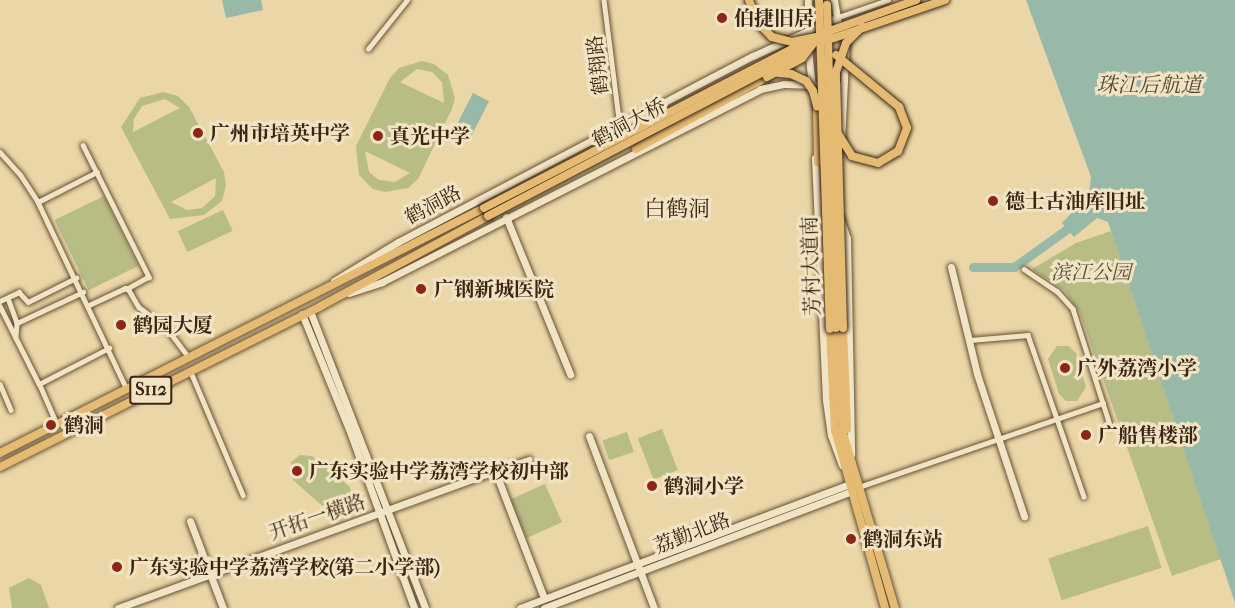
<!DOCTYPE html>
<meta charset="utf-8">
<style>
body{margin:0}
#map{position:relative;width:1235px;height:608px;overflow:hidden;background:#ead6a6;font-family:"IM FELL French Canon","Noto Serif SC",serif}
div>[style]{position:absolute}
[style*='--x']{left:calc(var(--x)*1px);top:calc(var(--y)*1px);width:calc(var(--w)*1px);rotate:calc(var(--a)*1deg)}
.green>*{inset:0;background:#b8bd86;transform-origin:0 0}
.water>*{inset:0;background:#98b9a7;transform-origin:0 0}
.river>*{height:9px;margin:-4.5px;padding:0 4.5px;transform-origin:4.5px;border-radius:4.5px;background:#98b9a7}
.roads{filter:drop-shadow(0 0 2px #685238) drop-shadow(0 0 2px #685238)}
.street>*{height:4.5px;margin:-2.25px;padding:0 2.25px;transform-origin:2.25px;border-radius:2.25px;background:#f1e4c5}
.secondary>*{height:7px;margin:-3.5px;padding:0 3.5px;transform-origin:3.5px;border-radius:3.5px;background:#f1e4c5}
.primary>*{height:8px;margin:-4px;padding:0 4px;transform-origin:4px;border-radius:4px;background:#e5bb73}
.highway>*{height:8px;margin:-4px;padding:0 4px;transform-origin:4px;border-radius:4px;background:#e5bb73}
.bridges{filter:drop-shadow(0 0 2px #3c2613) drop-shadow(0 0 2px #3c2613)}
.primary-bridge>*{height:8px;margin:-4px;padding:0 4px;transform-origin:4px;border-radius:4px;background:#e5bb73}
.highway-bridge>*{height:8px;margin:-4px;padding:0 4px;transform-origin:4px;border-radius:4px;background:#e5bb73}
.dots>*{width:16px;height:16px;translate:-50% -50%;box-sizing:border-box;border:3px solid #f1e4c5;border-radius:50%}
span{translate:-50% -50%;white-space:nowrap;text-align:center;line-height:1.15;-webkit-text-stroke:6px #f1e4c5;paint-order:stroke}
.shield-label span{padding:2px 4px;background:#f1e4c5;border:2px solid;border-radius:4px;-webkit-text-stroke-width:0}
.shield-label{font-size:18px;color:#3c2613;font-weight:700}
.poi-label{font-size:20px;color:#3c2613;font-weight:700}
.left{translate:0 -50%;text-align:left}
.street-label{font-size:20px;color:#3c2613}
.park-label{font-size:20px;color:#5b4c30;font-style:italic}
.water-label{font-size:21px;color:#534b38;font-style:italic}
.quarter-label{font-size:22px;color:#3c2613}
</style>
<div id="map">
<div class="green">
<div style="clip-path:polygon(evenodd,422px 61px,434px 64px,448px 75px,455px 98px,452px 109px,418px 179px,408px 188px,385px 192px,373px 189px,359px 175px,356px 146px,390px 78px,399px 68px,422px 61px,417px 69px,432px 72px,442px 82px,444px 103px,400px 82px,417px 69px,422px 61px,365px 151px,410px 173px,395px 182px,379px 180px,369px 172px,365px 151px)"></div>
<div style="clip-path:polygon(evenodd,163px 92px,178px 96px,189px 107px,224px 172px,226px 186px,222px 201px,204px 215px,170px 219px,121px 127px,140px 98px,163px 92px,165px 99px,180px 108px,133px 132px,134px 119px,142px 106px,165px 99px,163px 92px,216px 178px,215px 196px,202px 208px,187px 210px,171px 202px,216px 178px)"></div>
<div style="left:104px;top:196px;width:78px;height:55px;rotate:64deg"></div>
<div style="left:223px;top:210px;width:23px;height:50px;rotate:65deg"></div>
<div style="clip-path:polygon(1111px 231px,1221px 559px,1172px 576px,1080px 313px,1064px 290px,1032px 269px,1076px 243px)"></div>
<div style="clip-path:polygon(1057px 346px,1068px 346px,1076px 353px,1086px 387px,1077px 401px,1066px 401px,1059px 394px,1048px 359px)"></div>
<div style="left:662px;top:429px;width:44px;height:26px;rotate:69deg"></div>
<div style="left:627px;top:432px;width:21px;height:26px;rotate:71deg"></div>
<div style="clip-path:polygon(300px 455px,312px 456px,350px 487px,352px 501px,347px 510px,328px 511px,293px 480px,291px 462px)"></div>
<div style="left:545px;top:484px;width:42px;height:39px;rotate:66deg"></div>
<div style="left:1148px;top:526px;width:44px;height:105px;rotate:72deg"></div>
<div style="clip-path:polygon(29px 578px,41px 585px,49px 608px,12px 608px,9px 588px)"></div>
</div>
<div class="water">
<div style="clip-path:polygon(222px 0,261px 0,263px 10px,226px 18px)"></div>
<div style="clip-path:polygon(1026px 0,1235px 0,1235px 603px,1108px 222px,1097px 218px,1074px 237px,1062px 223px,1089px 195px,1091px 177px)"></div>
<div style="left:473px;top:93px;width:18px;height:38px;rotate:27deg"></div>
</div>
<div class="river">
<div style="--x:973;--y:267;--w:41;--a:0"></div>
<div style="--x:1014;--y:267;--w:65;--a:-35.6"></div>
</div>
<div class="roads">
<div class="street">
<div style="--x:604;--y:0;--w:127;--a:82.8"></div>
<div style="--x:836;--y:18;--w:55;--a:-19.1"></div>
<div style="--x:368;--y:49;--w:63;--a:-51.5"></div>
<div style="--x:83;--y:145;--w:148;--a:63.4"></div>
<div style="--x:149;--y:277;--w:25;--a:151"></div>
<div style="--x:0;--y:152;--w:30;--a:48"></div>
<div style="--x:20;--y:174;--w:33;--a:57"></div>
<div style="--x:38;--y:202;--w:205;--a:64.6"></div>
<div style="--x:38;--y:202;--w:66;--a:-27"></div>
<div style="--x:1024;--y:269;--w:40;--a:34"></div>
<div style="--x:1057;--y:291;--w:24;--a:48"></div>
<div style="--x:1073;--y:309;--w:122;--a:72.3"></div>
<div style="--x:8;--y:298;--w:27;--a:70"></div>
<div style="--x:17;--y:323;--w:15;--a:94"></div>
<div style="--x:0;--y:301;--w:21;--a:-25"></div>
<div style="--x:19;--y:292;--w:13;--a:48"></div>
<div style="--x:28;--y:302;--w:54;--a:-26.6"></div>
<div style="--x:89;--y:305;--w:40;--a:-25"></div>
<div style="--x:125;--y:288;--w:4;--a:27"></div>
<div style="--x:129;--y:290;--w:20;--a:60"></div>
<div style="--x:139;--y:307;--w:34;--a:37"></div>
<div style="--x:166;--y:327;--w:36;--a:53"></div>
<div style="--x:0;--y:306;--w:87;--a:63.4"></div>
<div style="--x:17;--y:323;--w:73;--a:-25.2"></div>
<div style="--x:970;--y:340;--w:58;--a:-4.9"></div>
<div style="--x:1028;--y:335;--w:171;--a:70.9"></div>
<div style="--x:190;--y:370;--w:136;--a:67"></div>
<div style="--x:0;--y:384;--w:28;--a:67"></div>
<div style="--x:56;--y:423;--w:43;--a:-113.6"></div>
<div style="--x:39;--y:384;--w:79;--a:-27.2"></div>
<div style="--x:503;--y:468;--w:28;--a:-19"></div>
<div style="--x:859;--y:487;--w:258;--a:-19"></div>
</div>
<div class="secondary">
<div style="--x:808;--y:0;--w:30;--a:90"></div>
<div style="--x:834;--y:0;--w:22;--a:80"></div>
<div style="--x:808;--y:48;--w:39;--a:84"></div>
<div style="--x:841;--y:142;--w:102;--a:-87.2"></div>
<div style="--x:815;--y:158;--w:242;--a:87.4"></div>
<div style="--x:826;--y:400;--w:35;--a:82"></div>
<div style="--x:831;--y:435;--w:32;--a:70"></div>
<div style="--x:506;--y:217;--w:170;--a:67.8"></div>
<div style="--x:840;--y:218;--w:21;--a:71"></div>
<div style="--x:847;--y:238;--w:216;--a:88.9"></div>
<div style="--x:951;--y:267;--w:110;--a:76.3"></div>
<div style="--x:977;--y:374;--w:150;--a:71.7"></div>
<div style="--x:334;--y:281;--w:75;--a:-31.4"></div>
<div style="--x:398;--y:242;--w:401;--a:-27.7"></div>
<div style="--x:753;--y:56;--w:91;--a:-24.6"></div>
<div style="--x:349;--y:293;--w:35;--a:-18"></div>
<div style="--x:382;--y:282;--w:424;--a:-27"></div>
<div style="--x:760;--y:89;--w:25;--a:-12"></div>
<div style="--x:784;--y:84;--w:59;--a:1.9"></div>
<div style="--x:310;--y:311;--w:318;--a:68.8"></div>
<div style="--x:302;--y:314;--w:124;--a:67.8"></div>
<div style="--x:349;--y:429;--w:190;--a:70"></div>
<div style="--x:589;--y:436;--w:184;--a:69.3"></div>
<div style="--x:495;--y:471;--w:136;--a:68.9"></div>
<div style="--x:190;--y:521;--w:93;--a:69.2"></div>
<div style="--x:118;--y:608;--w:410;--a:-20"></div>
<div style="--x:520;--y:608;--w:353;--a:-20.6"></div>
<div style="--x:544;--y:608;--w:329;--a:-20.8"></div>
</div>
<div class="primary">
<div style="--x:0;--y:453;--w:542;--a:-26.85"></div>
<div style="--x:0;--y:467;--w:359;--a:-26.6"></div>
<div style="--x:321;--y:306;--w:190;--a:-28.3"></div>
</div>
<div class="highway">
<div style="--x:817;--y:106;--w:56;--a:89"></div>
<div style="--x:636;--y:149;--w:149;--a:-28.8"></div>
<div style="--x:836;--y:328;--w:105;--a:86.2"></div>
<div style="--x:843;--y:433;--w:183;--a:73.5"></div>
<div style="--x:843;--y:328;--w:101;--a:87.7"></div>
<div style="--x:830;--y:329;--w:101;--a:87.2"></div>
<div style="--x:835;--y:430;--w:185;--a:74.3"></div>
</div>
</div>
<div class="bridges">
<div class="primary-bridge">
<div style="--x:824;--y:33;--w:98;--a:-19.7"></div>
<div style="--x:825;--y:41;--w:127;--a:-18.9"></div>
<div style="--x:484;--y:208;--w:365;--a:-27.3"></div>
<div style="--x:488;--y:216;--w:361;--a:-27.6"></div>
</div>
<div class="highway-bridge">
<div style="--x:749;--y:0;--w:23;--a:70"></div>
<div style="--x:757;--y:22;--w:21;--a:45"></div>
<div style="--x:772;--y:37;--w:21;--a:14"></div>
<div style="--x:792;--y:42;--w:25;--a:-12"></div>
<div style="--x:819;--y:0;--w:329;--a:88.1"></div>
<div style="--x:827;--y:5;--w:323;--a:88.4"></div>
<div style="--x:836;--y:55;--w:82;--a:39.5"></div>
<div style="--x:899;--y:107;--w:22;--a:69"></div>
<div style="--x:907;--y:128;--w:25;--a:111"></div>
<div style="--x:898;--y:151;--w:23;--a:149"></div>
<div style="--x:878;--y:163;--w:27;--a:-165"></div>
<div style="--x:852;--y:156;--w:25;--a:-122"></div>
<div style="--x:779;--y:73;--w:12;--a:5"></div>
<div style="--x:791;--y:74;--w:17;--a:25"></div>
<div style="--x:806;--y:81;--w:12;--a:55"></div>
<div style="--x:813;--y:91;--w:16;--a:75"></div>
<div style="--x:767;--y:77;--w:40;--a:-28"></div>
<div style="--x:802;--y:58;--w:29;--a:-52"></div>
<div style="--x:843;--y:328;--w:256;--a:-91.6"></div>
<div style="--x:836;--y:72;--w:31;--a:-71"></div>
<div style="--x:846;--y:43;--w:23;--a:-45"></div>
</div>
</div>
<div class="dots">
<div style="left:722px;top:18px;background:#8f2418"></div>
<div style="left:198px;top:133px;background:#8f2418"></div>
<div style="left:378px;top:136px;background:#8f2418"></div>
<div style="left:993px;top:201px;background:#8f2418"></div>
<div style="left:421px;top:289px;background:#8f2418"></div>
<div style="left:121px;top:325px;background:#8f2418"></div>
<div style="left:1065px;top:368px;background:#8f2418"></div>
<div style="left:51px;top:425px;background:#8f2418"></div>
<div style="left:1086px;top:435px;background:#8f2418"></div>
<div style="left:297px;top:471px;background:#8f2418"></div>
<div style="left:652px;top:486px;background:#8f2418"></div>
<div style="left:851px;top:539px;background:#8f2418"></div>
<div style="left:117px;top:567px;background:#8f2418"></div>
</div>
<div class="shield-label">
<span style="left:151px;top:390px">S112</span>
</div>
<div class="poi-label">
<span class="left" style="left:734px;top:18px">伯捷旧居</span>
<span class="left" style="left:210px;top:133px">广州市培英中学</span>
<span class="left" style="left:390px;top:136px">真光中学</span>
<span class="left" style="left:1005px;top:201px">德士古油库旧址</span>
<span class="left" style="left:434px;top:289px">广钢新城医院</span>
<span class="left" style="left:133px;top:325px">鹤园大厦</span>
<span class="left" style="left:1077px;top:368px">广外荔湾小学</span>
<span class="left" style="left:64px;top:425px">鹤洞</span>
<span class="left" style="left:1098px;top:435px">广船售楼部</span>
<span class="left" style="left:309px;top:471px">广东实验中学荔湾学校初中部</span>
<span class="left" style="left:664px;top:486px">鹤洞小学</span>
<span class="left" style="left:863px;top:539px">鹤洞东站</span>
<span class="left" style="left:129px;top:567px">广东实验中学荔湾学校(第二小学部)</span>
</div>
<div class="street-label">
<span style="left:598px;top:65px;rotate:-97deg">鹤翔路</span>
<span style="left:629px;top:123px;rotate:-28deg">鹤洞大桥</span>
<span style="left:433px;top:205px;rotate:-28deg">鹤洞路</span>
<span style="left:811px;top:266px;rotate:-92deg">芳村大道南</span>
<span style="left:317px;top:517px;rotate:-19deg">开拓一横路</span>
<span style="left:692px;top:533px;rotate:-21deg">荔勤北路</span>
</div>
<div class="park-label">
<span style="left:1091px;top:272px">滨江公园</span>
</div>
<div class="water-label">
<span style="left:1149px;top:85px">珠江后航道</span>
</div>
<div class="quarter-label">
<span style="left:677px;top:210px">白鹤洞</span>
</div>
</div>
